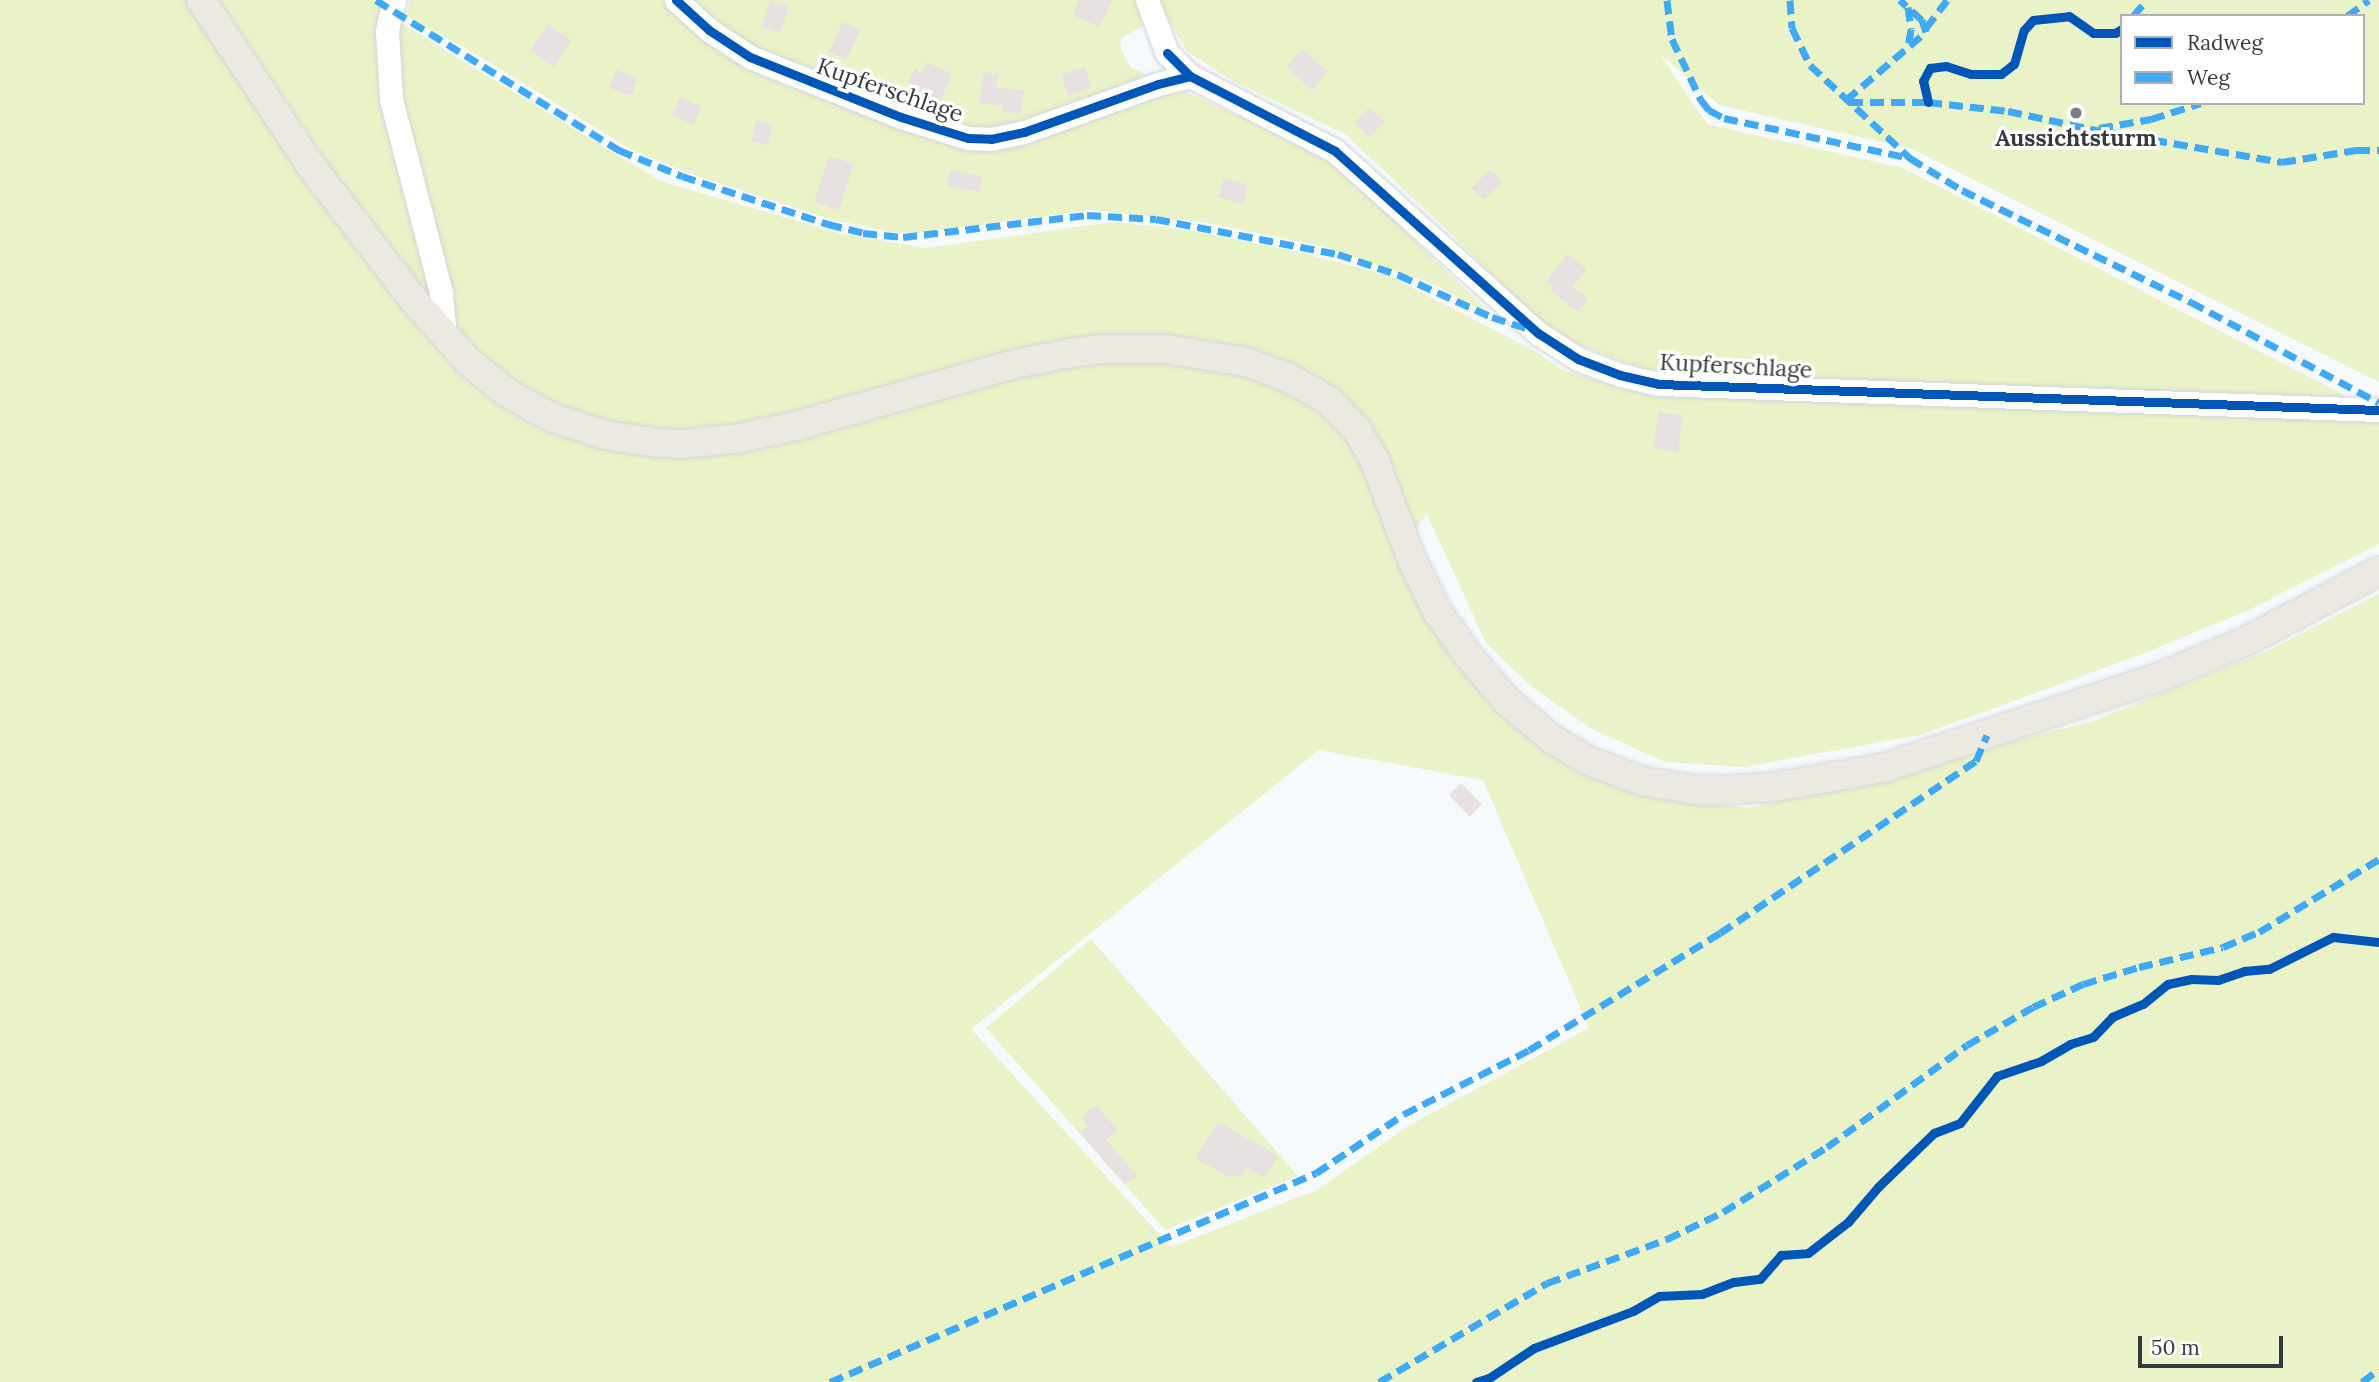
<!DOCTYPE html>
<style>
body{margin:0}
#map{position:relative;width:2379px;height:1382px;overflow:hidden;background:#f7fafc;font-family:Lora,serif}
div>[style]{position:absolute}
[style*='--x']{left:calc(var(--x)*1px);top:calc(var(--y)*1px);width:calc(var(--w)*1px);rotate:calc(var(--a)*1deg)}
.green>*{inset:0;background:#eaf2c7}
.building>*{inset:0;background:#e8e1e1;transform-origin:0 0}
.roads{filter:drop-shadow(0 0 2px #d3d6d9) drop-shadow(0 0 2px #d3d6d9)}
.minor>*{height:23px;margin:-11.5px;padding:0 11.5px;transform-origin:11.5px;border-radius:11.5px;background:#fefeff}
.major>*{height:28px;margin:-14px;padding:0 14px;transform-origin:14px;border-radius:14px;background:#ece8e2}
.quiet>*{height:7px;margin-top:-3.5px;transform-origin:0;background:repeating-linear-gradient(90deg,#3fa9f5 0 14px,transparent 0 21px)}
.cycleway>*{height:9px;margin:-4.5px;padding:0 4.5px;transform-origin:4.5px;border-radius:4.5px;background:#0057b8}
.dots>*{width:19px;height:19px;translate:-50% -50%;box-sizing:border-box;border:4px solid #fff;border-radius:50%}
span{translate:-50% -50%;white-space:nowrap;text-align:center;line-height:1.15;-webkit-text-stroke:7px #fff;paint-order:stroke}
.street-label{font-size:23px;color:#373a3d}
.poi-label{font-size:23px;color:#373a3d;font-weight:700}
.legend{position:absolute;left:2120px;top:14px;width:245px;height:91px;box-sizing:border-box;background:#fff;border:2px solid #afb0b1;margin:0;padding:9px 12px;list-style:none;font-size:21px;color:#373a3d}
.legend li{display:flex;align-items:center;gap:14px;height:35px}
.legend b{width:35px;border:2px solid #afb0b1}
.scale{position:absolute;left:2138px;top:1336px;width:145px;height:32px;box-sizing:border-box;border:4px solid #373a3d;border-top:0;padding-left:9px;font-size:21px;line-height:24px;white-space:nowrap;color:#373a3d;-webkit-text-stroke:5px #fff;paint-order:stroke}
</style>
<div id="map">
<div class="green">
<div style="clip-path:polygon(evenodd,0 0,400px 0,393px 18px,660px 181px,838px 233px,926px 248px,1112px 222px,1181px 229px,1295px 251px,1390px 276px,1536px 352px,1562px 370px,1651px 396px,2379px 418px,2379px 544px,2249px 610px,2142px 654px,1920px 735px,1744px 767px,1665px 762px,1590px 728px,1531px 686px,1486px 643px,1427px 514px,1402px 549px,1436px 614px,1572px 762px,1654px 798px,1749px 808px,2093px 721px,2267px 651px,2379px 594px,2379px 1382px,0 1382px,0 0,1319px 750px,1483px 780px,1589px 1028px,1408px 1126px,1317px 1190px,1171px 1247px,971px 1029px,1319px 750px)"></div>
<div style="clip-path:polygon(410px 0,1138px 0,1147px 23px,1122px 38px,1120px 46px,1130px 67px,1329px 157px,1493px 316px,1433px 284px,1326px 247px,1203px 222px,1090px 210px,918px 233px,893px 232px,829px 219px,683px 171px,630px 149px,479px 56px,407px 16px)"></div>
<div style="clip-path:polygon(evenodd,1157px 0,2379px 0,2379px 382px,1912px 149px,1719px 105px,1659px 53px,1707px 124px,1903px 168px,2348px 397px,1657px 374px,1565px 340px,1531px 317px,1459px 241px,1345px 134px,1233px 81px,1187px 51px,1157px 0,2122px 16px,2363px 16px,2363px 103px,2122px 103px,2122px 16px)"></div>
<div style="clip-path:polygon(1091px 939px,1298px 1176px,1165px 1230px,986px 1028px)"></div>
</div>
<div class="building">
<div style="left:770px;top:0;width:20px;height:28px;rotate:18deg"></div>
<div style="clip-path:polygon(1079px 0,1112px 0,1100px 27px,1073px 15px)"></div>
<div style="left:843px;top:22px;width:19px;height:33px;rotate:25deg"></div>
<div style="left:548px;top:24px;width:29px;height:32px;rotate:35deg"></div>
<div style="left:1303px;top:49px;width:34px;height:24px;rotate:43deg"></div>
<div style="clip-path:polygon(927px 62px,952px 74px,940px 101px,907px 85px,915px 69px,922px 73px)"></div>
<div style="left:1085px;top:67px;width:22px;height:25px;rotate:72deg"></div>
<div style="left:616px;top:70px;width:23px;height:19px;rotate:20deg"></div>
<div style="clip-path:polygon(984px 72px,998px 75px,996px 88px,1024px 90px,1021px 114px,1002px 112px,1003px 106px,979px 103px)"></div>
<div style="left:680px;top:97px;width:23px;height:20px;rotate:23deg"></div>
<div style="left:1370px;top:107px;width:21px;height:22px;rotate:45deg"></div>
<div style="left:756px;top:121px;width:17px;height:21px;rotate:13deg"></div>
<div style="left:829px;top:156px;width:26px;height:48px;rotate:18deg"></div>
<div style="left:1490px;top:169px;width:18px;height:26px;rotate:45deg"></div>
<div style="left:950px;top:170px;width:33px;height:16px;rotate:11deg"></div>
<div style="left:1224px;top:178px;width:25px;height:20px;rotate:16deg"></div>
<div style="clip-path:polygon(1567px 254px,1587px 269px,1573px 287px,1588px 299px,1578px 312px,1550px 290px,1553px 287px,1546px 282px)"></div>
<div style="left:1658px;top:412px;width:25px;height:37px;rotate:7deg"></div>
<div style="left:1461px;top:783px;width:30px;height:17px;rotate:46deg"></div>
<div style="clip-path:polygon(1096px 1105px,1118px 1130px,1106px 1140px,1137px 1176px,1124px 1184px,1080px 1133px,1088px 1126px,1081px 1118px)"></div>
<div style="clip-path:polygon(1218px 1122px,1278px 1156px,1264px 1178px,1246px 1167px,1239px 1178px,1233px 1174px,1231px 1178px,1195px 1158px)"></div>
</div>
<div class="roads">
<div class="minor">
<div style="--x:394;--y:0;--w:32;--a:103"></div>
<div style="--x:387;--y:31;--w:68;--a:86.6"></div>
<div style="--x:391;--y:99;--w:200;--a:75.5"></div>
<div style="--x:441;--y:293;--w:44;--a:84.8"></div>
<div style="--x:676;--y:0;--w:45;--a:42.3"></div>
<div style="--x:709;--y:30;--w:49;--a:33.4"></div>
<div style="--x:750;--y:57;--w:162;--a:21.7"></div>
<div style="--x:901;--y:117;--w:70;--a:17.4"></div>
<div style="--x:968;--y:138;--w:23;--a:2"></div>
<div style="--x:991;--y:139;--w:34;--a:-12"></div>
<div style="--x:1024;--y:132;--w:142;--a:-19.7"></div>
<div style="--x:1158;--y:84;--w:33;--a:-14"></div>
<div style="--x:1147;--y:0;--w:57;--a:69.3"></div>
<div style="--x:1167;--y:53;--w:33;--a:45"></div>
<div style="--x:1190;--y:76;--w:163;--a:27.3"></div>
<div style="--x:1335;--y:151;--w:273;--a:41.9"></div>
<div style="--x:1538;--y:333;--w:48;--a:33"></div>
<div style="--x:1578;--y:359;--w:45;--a:20.9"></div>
<div style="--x:1620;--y:375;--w:40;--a:13"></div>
<div style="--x:1659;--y:384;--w:720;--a:2.07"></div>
</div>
<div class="major">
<div style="--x:201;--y:0;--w:199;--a:56.5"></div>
<div style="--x:311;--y:166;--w:168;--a:52.5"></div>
<div style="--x:413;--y:299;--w:84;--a:48.4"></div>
<div style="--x:469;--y:362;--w:48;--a:39"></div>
<div style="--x:506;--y:392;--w:28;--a:30"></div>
<div style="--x:530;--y:406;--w:29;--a:27"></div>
<div style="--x:556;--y:419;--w:52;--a:17.7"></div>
<div style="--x:606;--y:435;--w:52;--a:8.9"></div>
<div style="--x:657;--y:443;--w:28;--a:2"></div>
<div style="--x:685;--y:444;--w:55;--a:-6.2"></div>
<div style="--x:740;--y:438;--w:60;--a:-12.4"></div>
<div style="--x:799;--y:425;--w:224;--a:-15.8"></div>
<div style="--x:1015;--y:364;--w:57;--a:-11.1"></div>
<div style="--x:1071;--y:353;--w:30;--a:-8"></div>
<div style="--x:1101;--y:349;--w:65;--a:0"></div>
<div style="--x:1166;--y:349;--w:81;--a:9.2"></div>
<div style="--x:1246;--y:362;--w:46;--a:20.4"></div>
<div style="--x:1289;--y:378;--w:45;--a:29.4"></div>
<div style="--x:1328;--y:400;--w:42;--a:46"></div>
<div style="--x:1357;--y:430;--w:34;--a:60"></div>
<div style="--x:1374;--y:459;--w:110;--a:69.3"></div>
<div style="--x:1413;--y:562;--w:57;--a:63.9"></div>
<div style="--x:1438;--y:613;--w:57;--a:54.3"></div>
<div style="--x:1471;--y:659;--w:55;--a:49.4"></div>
<div style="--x:1507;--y:701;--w:59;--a:40.2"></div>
<div style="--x:1552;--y:739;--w:43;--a:30.7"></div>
<div style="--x:1589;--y:761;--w:57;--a:20.7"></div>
<div style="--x:1642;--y:781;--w:56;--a:9.3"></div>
<div style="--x:1697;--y:790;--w:30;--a:0"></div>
<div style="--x:1727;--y:790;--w:47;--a:-3.7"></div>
<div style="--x:1774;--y:787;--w:111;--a:-9.9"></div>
<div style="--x:1883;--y:768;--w:292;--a:-18.2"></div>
<div style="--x:2160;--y:677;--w:93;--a:-22.7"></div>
<div style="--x:2246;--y:641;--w:150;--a:-27.8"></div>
</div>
</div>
<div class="quiet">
<div style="--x:376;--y:0;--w:286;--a:31.7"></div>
<div style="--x:619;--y:150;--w:68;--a:22.4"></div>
<div style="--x:682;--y:176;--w:154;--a:18.2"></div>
<div style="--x:828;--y:224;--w:36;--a:14"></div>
<div style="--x:863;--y:233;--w:40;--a:5.7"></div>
<div style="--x:903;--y:237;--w:185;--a:-6.8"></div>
<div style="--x:1087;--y:215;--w:69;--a:3.3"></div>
<div style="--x:1156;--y:219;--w:185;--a:10.9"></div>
<div style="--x:1338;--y:254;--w:65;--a:19"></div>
<div style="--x:1399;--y:275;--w:102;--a:24.3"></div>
<div style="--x:1492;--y:317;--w:38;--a:18"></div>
<div style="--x:1667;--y:0;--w:39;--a:83"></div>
<div style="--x:1672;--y:39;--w:68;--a:64.6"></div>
<div style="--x:1701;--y:100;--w:13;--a:51"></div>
<div style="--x:1709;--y:110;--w:17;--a:28"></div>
<div style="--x:1724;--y:118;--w:190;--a:12.1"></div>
<div style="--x:1790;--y:0;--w:28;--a:86"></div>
<div style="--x:1792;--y:28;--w:41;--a:64.1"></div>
<div style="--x:1810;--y:65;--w:137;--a:42.9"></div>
<div style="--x:1910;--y:158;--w:61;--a:31.6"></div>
<div style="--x:1962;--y:190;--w:255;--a:26.1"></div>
<div style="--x:2191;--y:302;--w:213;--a:28.2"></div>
<div style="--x:1908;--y:7;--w:22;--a:82"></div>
<div style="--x:1911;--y:29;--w:19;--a:99"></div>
<div style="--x:2133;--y:16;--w:21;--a:-49"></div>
<div style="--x:2347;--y:16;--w:27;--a:-36"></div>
<div style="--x:1926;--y:28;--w:35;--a:-53"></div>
<div style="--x:1846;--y:100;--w:105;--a:-40.4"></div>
<div style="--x:1926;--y:32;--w:13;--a:-108"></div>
<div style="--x:1922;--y:20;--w:30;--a:-138"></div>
<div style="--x:1849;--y:102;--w:79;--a:0"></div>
<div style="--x:1928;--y:102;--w:81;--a:6.4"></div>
<div style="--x:2008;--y:111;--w:85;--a:12.2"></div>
<div style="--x:2091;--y:129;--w:194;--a:9.8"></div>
<div style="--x:2282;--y:162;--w:75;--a:-9.2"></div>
<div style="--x:2356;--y:150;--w:23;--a:0"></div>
<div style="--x:2099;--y:128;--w:53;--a:-9.8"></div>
<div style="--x:2151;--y:119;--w:52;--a:-17.7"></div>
<div style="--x:830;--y:1382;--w:529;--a:-23.27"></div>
<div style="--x:1316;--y:1173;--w:106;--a:-33.8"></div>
<div style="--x:1404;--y:1114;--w:140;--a:-27.1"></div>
<div style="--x:1529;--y:1050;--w:224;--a:-31.5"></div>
<div style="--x:1720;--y:933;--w:308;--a:-33.9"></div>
<div style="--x:1976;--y:761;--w:28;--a:-67"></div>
<div style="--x:1379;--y:1382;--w:195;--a:-30.5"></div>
<div style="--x:1547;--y:1283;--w:128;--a:-20.1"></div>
<div style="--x:1667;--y:1239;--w:62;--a:-25.7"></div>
<div style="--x:1723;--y:1212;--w:123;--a:-32"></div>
<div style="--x:1827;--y:1147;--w:173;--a:-36.1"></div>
<div style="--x:1967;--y:1045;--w:76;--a:-29.9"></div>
<div style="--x:2033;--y:1007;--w:55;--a:-24.7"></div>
<div style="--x:2083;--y:984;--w:59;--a:-16.9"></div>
<div style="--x:2139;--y:967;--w:86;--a:-13.4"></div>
<div style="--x:2223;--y:947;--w:39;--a:-23"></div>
<div style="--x:2259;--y:932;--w:140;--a:-31.3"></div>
<div style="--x:2362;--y:1382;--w:21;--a:-37"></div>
</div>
<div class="cycleway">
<div style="--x:676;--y:0;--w:45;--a:42.3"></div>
<div style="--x:709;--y:30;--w:49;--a:33.4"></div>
<div style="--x:750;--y:57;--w:162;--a:21.7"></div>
<div style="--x:901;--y:117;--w:70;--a:17.4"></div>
<div style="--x:968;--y:138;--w:23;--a:2"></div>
<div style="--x:991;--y:139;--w:34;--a:-12"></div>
<div style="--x:1024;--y:132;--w:142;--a:-19.7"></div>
<div style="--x:1158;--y:84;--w:33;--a:-14"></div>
<div style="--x:1167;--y:53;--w:33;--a:45"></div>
<div style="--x:1190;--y:76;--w:163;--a:27.3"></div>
<div style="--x:1335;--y:151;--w:273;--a:41.9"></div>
<div style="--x:1538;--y:333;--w:48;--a:33"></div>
<div style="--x:1578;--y:359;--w:45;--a:20.9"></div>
<div style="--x:1620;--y:375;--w:40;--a:13"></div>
<div style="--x:1659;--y:384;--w:720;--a:2.07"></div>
<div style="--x:1928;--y:102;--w:22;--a:-103"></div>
<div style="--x:1923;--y:81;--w:15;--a:-62"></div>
<div style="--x:1930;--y:68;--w:16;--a:-7"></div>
<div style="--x:1946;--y:66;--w:26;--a:18"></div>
<div style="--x:1971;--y:74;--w:30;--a:0"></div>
<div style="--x:2001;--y:74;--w:16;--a:-38"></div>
<div style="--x:2014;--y:64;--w:35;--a:-74"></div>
<div style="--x:2024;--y:30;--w:13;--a:-48"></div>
<div style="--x:2033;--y:20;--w:36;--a:-6"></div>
<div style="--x:2069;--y:16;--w:29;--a:35"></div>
<div style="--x:2093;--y:33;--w:22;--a:0"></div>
<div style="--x:2115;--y:33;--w:8;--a:-30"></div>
<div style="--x:1476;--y:1382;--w:14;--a:-17"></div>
<div style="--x:1489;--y:1378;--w:54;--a:-33.7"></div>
<div style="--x:1534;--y:1348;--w:106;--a:-20.5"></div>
<div style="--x:1633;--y:1311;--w:30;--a:-30"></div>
<div style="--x:1659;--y:1296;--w:43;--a:-2.7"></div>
<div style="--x:1702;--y:1294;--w:34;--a:-21"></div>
<div style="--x:1734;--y:1282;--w:26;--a:-7"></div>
<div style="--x:1760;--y:1279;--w:32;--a:-49"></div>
<div style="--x:1781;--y:1255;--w:27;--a:-4"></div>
<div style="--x:1808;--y:1253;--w:51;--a:-37.8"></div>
<div style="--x:1848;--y:1222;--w:46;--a:-49.4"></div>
<div style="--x:1878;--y:1187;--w:78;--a:-44"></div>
<div style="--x:1934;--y:1133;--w:28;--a:-21"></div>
<div style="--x:1960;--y:1123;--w:60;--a:-51.8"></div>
<div style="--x:1997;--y:1076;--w:46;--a:-18.8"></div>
<div style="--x:2041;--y:1061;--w:34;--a:-30"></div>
<div style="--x:2070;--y:1044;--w:24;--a:-17"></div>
<div style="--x:2093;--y:1037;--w:28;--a:-46"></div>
<div style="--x:2112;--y:1017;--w:34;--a:-23"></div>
<div style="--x:2143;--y:1004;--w:32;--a:-39"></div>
<div style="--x:2168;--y:984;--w:24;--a:-12"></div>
<div style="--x:2191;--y:979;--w:27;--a:2"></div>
<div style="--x:2218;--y:980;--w:28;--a:-19"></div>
<div style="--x:2244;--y:971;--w:25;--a:-5"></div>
<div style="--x:2269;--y:969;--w:72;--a:-26.6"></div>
<div style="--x:2333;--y:937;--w:46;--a:6.2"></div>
</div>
<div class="dots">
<div style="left:2076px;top:113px;background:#7a7d80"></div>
</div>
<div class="street-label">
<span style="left:890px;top:90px;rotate:19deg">Kupferschlage</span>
<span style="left:1736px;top:366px;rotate:3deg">Kupferschlage</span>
</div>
<div class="poi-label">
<span style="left:2076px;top:138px">Aussichtsturm</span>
</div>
<ul class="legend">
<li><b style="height:9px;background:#0057b8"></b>Radweg</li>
<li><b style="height:9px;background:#3fa9f5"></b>Weg</li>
</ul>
<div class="scale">50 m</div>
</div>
